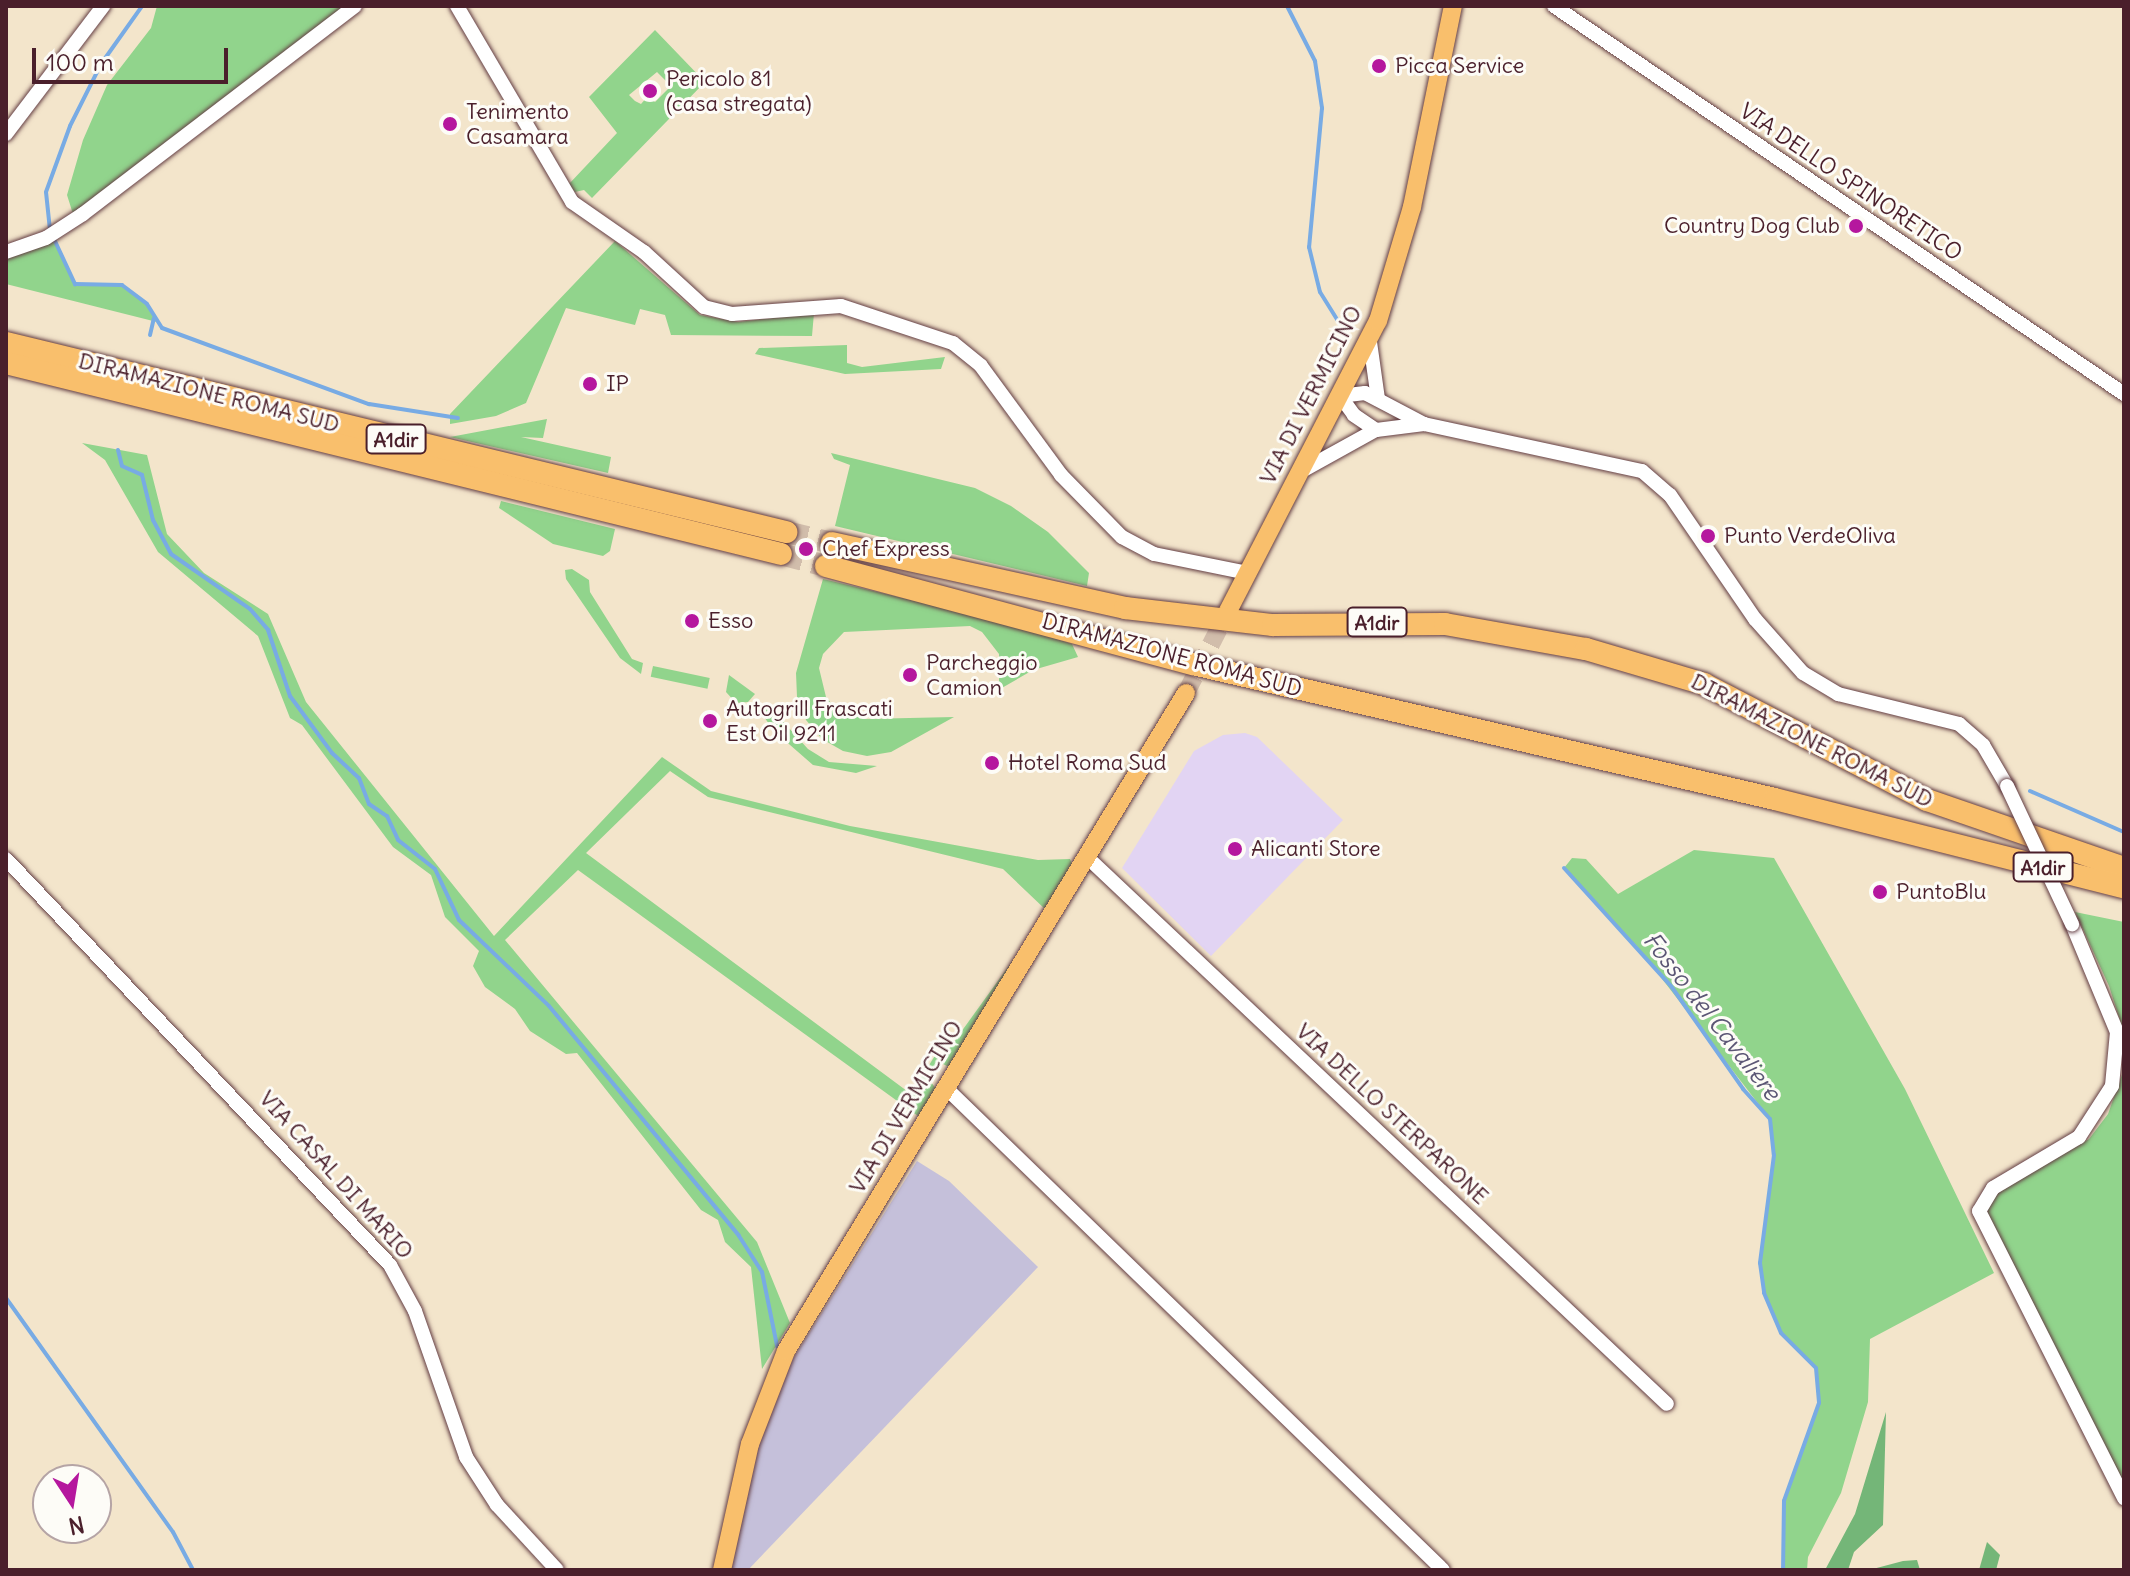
<!DOCTYPE html>
<style>
body{margin:0}
#map{position:relative;width:2130px;height:1576px;overflow:hidden;background:#f3e5cb;font-family:Delius,sans-serif}
div>[style]{position:absolute}
[style*='--x']{left:calc(var(--x)*1px);top:calc(var(--y)*1px);width:calc(var(--w)*1px);rotate:calc(var(--a)*1deg)}
.built>*{inset:0;background:#e2d4f3}
.industrial>*{inset:0;background:#c5c0da}
.green>*{inset:0;background:#91d48c;transform-origin:0 0}
.forest>*{inset:0;background:#74b678}
.stream>*{height:4px;margin:-2px;padding:0 2px;transform-origin:2px;border-radius:2px;background:#78abe4}
.major-tunnel>*{height:18px;margin-top:-9px;transform-origin:0;background:repeating-linear-gradient(90deg,#d1bdab 0 18px,transparent 0 27px)}
.highway-tunnel>*{height:22px;margin-top:-11px;transform-origin:0;background:repeating-linear-gradient(90deg,#d1bdab 0 22px,transparent 0 33px)}
.roads{filter:drop-shadow(0 0 2px #633d43) drop-shadow(0 0 2px #633d43)}
.minor>*{height:14px;margin:-7px;padding:0 7px;transform-origin:7px;border-radius:7px;background:#fff}
.major>*{height:18px;margin:-9px;padding:0 9px;transform-origin:9px;border-radius:9px;background:#f9bf6c}
.highway>*{height:22px;margin:-11px;padding:0 11px;transform-origin:11px;border-radius:11px;background:#f9bf6c}
.bridges{filter:drop-shadow(0 0 2px #633d43) drop-shadow(0 0 2px #633d43)}
.minor-bridge>*{height:14px;margin:-7px;padding:0 7px;transform-origin:7px;border-radius:7px;background:#fff}
.dots>*{width:22px;height:22px;translate:-50% -50%;box-sizing:border-box;border:4px solid #fdfcf7;border-radius:50%}
span{translate:-50% -50%;white-space:nowrap;text-align:center;line-height:1.15;-webkit-text-stroke:6px #fdfcf7;paint-order:stroke}
.shield-label span{padding:2px 6px;background:#fdfcf7;border:2px solid;border-radius:6px;-webkit-text-stroke-width:0}
.shield-label{font-size:20px;color:#4a1f2b;font-weight:700}
.poi-label{font-size:22px;color:#4a1f2b}
.left{translate:0 -50%;text-align:left}
.right{translate:-100% -50%;text-align:right}
.street-label{font-size:22px;color:#4a1f2b}
.water-label{font-size:24px;color:#5c5775;font-style:italic}
.frame{position:absolute;inset:0;border:8px solid #4a1f2b;pointer-events:none}
.north{position:absolute;left:32px;top:1464px;width:80px;height:80px;box-sizing:border-box;background:#fdfcf7;border:2px solid #b5a4a5;border-radius:50%;rotate:168deg;font-size:22px;font-weight:700;line-height:32px;text-align:center;color:#4a1f2b}
.north::after{content:'';display:block;margin:auto;width:28px;height:36px;background:#b5179e;clip-path:polygon(50% 0,100% 100%,50% 72%,0 100%)}
.scale{position:absolute;left:32px;top:48px;width:196px;height:36px;box-sizing:border-box;border:4px solid #4a1f2b;border-top:0;padding-left:10px;font-size:24px;line-height:28px;white-space:nowrap;color:#4a1f2b;-webkit-text-stroke:6px #fdfcf7;paint-order:stroke}
</style>
<div id="map">
<div class="built">
<div style="clip-path:polygon(1245px 733px,1257px 737px,1343px 820px,1211px 956px,1122px 868px,1194px 751px,1223px 735px)"></div>
</div>
<div class="industrial">
<div style="clip-path:polygon(917px 1161px,949px 1181px,1038px 1267px,748px 1570px,731px 1570px,760px 1440px,783px 1375px)"></div>
</div>
<div class="green">
<div style="clip-path:polygon(157px 6px,347px 6px,73px 214px,67px 195px,83px 140px,107px 85px,151px 28px)"></div>
<div style="clip-path:polygon(evenodd,655px 30px,705px 82px,592px 198px,584px 190px,575px 192px,569px 184px,617px 133px,589px 97px,655px 30px,657px 72px,671px 86px,655px 102px,648px 96px,641px 104px,635px 101px,629px 95px,657px 72px)"></div>
<div style="clip-path:polygon(54px 239px,75px 284px,122px 285px,147px 304px,157px 322px,6px 284px,6px 258px)"></div>
<div style="clip-path:polygon(615px 241px,700px 315px,738px 322px,814px 313px,812px 336px,671px 335px,665px 315px,640px 309px,635px 325px,566px 308px,526px 403px,496px 416px,450px 424px,450px 414px)"></div>
<div style="clip-path:polygon(847px 345px,847px 363px,862px 367px,945px 357px,941px 369px,845px 374px,755px 354px,759px 348px)"></div>
<div style="clip-path:polygon(547px 419px,543px 438px,521px 437px,611px 457px,608px 473px,450px 437px)"></div>
<div style="clip-path:polygon(82px 443px,147px 455px,167px 534px,204px 573px,268px 614px,306px 702px,494px 936px,662px 757px,711px 791px,735px 797px,850px 826px,1038px 860px,1070px 859px,1073px 866px,1047px 911px,1003px 869px,708px 797px,670px 771px,586px 853px,911px 1094px,936px 1054px,943px 1057px,1039px 924px,949px 1067px,941px 1063px,927px 1077px,937px 1090px,918px 1116px,578px 870px,505px 940px,757px 1242px,790px 1323px,762px 1369px,751px 1267px,725px 1242px,718px 1220px,701px 1210px,577px 1053px,566px 1054px,530px 1031px,515px 1009px,485px 987px,473px 966px,479px 951px,445px 917px,431px 875px,393px 847px,302px 725px,290px 718px,258px 636px,158px 552px,105px 460px)"></div>
<div style="clip-path:polygon(831px 453px,975px 488px,1011px 506px,1048px 532px,1089px 573px,1087px 586px,835px 526px,850px 465px,834px 459px)"></div>
<div style="clip-path:polygon(501px 501px,615px 529px,610px 551px,603px 556px,553px 544px,499px 508px)"></div>
<div style="clip-path:polygon(572px 569px,589px 580px,590px 592px,632px 659px,643px 663px,641px 674px,620px 658px,566px 579px,565px 570px)"></div>
<div style="clip-path:polygon(823px 579px,1007px 623px,1072px 644px,1078px 657px,1033px 670px,993px 693px,999px 681px,999px 654px,982px 632px,970px 626px,844px 632px,823px 654px,819px 668px,826px 697px,836px 709px,865px 719px,954px 717px,891px 752px,867px 756px,843px 751px,822px 739px,806px 720px,797px 697px,796px 673px)"></div>
<div style="left:653px;top:666px;width:58px;height:11px;rotate:12deg"></div>
<div style="clip-path:polygon(729px 675px,755px 694px,748px 702px,736px 703px,726px 692px)"></div>
<div style="clip-path:polygon(769px 706px,808px 749px,829px 762px,877px 766px,856px 773px,813px 765px,774px 731px,762px 714px)"></div>
<div style="clip-path:polygon(1694px 850px,1774px 858px,1905px 1089px,1994px 1273px,1870px 1339px,1868px 1402px,1841px 1493px,1808px 1557px,1807px 1570px,1783px 1570px,1784px 1501px,1819px 1403px,1816px 1368px,1781px 1333px,1764px 1293px,1760px 1263px,1774px 1155px,1770px 1119px,1636px 945px,1564px 868px,1572px 858px,1586px 859px,1618px 894px)"></div>
<div style="clip-path:polygon(2075px 912px,2124px 922px,2124px 1033px,2109px 986px)"></div>
<div style="clip-path:polygon(2124px 1069px,2124px 1484px,1986px 1210px,2000px 1190px,2089px 1139px,2108px 1114px)"></div>
</div>
<div class="forest">
<div style="clip-path:polygon(1886px 1412px,1883px 1525px,1854px 1552px,1848px 1570px,1825px 1570px,1855px 1514px)"></div>
<div style="clip-path:polygon(1987px 1542px,2000px 1555px,1996px 1570px,1979px 1570px)"></div>
<div style="clip-path:polygon(1917px 1560px,1920px 1570px,1869px 1570px,1903px 1561px)"></div>
</div>
<div class="stream">
<div style="--x:1287;--y:6;--w:62;--a:63"></div>
<div style="--x:1315;--y:61;--w:48;--a:81.5"></div>
<div style="--x:1322;--y:108;--w:140;--a:95.3"></div>
<div style="--x:1309;--y:247;--w:46;--a:76.3"></div>
<div style="--x:1320;--y:292;--w:53;--a:58.1"></div>
<div style="--x:50;--y:230;--w:38;--a:-96"></div>
<div style="--x:46;--y:192;--w:70;--a:-70"></div>
<div style="--x:70;--y:126;--w:69;--a:-63.4"></div>
<div style="--x:101;--y:64;--w:71;--a:-54.7"></div>
<div style="--x:54;--y:239;--w:50;--a:65"></div>
<div style="--x:75;--y:284;--w:47;--a:1.2"></div>
<div style="--x:122;--y:285;--w:31;--a:37"></div>
<div style="--x:147;--y:304;--w:28;--a:58"></div>
<div style="--x:162;--y:328;--w:221;--a:20.2"></div>
<div style="--x:369;--y:404;--w:90;--a:8.9"></div>
<div style="--x:150;--y:335;--w:17;--a:-77"></div>
<div style="--x:118;--y:450;--w:16;--a:76"></div>
<div style="--x:122;--y:466;--w:22;--a:24"></div>
<div style="--x:142;--y:475;--w:46;--a:76.3"></div>
<div style="--x:153;--y:520;--w:38;--a:62"></div>
<div style="--x:171;--y:554;--w:96;--a:34.8"></div>
<div style="--x:250;--y:609;--w:28;--a:49"></div>
<div style="--x:268;--y:630;--w:70;--a:71.6"></div>
<div style="--x:290;--y:696;--w:71;--a:53.6"></div>
<div style="--x:332;--y:753;--w:37;--a:43"></div>
<div style="--x:359;--y:778;--w:28;--a:69"></div>
<div style="--x:369;--y:804;--w:22;--a:34"></div>
<div style="--x:387;--y:816;--w:26;--a:65"></div>
<div style="--x:398;--y:840;--w:47;--a:38.1"></div>
<div style="--x:435;--y:869;--w:56;--a:64.8"></div>
<div style="--x:459;--y:920;--w:124;--a:43.7"></div>
<div style="--x:549;--y:1006;--w:298;--a:50.4"></div>
<div style="--x:739;--y:1236;--w:43;--a:57.4"></div>
<div style="--x:762;--y:1272;--w:76;--a:78.5"></div>
<div style="--x:2030;--y:791;--w:103;--a:23.6"></div>
<div style="--x:1564;--y:868;--w:159;--a:47.8"></div>
<div style="--x:1671;--y:986;--w:126;--a:55"></div>
<div style="--x:1743;--y:1089;--w:40;--a:48"></div>
<div style="--x:1770;--y:1119;--w:36;--a:84"></div>
<div style="--x:1774;--y:1155;--w:109;--a:97.4"></div>
<div style="--x:1760;--y:1263;--w:30;--a:82"></div>
<div style="--x:1764;--y:1293;--w:43;--a:67"></div>
<div style="--x:1781;--y:1333;--w:49;--a:45"></div>
<div style="--x:1816;--y:1368;--w:35;--a:85"></div>
<div style="--x:1819;--y:1403;--w:104;--a:109.7"></div>
<div style="--x:1784;--y:1501;--w:69;--a:90.8"></div>
<div style="--x:6;--y:1298;--w:287;--a:54.5"></div>
<div style="--x:173;--y:1532;--w:43;--a:62.2"></div>
</div>
<div class="major-tunnel">
<div style="--x:1186;--y:693;--w:92;--a:-62.9"></div>
</div>
<div class="highway-tunnel">
<div style="--x:786;--y:532;--w:47;--a:13.4"></div>
<div style="--x:781;--y:554;--w:47;--a:14.9"></div>
</div>
<div class="roads">
<div class="minor">
<div style="--x:457;--y:6;--w:227;--a:59.6"></div>
<div style="--x:572;--y:202;--w:88;--a:34.8"></div>
<div style="--x:644;--y:252;--w:81;--a:42.5"></div>
<div style="--x:704;--y:307;--w:29;--a:14"></div>
<div style="--x:732;--y:314;--w:109;--a:-4.2"></div>
<div style="--x:841;--y:306;--w:118;--a:18.3"></div>
<div style="--x:953;--y:343;--w:36;--a:39"></div>
<div style="--x:981;--y:366;--w:135;--a:53.7"></div>
<div style="--x:1061;--y:475;--w:87;--a:45.5"></div>
<div style="--x:1122;--y:537;--w:36;--a:28"></div>
<div style="--x:1154;--y:554;--w:95;--a:11.5"></div>
<div style="--x:1554;--y:6;--w:690;--a:34.24"></div>
<div style="--x:6;--y:134;--w:161;--a:-52.8"></div>
<div style="--x:6;--y:252;--w:42;--a:-19.3"></div>
<div style="--x:46;--y:238;--w:44;--a:-33"></div>
<div style="--x:83;--y:214;--w:342;--a:-37.4"></div>
<div style="--x:1370;--y:342;--w:58;--a:82"></div>
<div style="--x:1424;--y:424;--w:48;--a:172.9"></div>
<div style="--x:1376;--y:430;--w:27;--a:-146"></div>
<div style="--x:1354;--y:415;--w:24;--a:-126"></div>
<div style="--x:1340;--y:396;--w:25;--a:-7"></div>
<div style="--x:1365;--y:393;--w:67;--a:27.7"></div>
<div style="--x:1424;--y:424;--w:223;--a:12.2"></div>
<div style="--x:1642;--y:471;--w:37;--a:41"></div>
<div style="--x:1670;--y:495;--w:150;--a:55.6"></div>
<div style="--x:1755;--y:619;--w:72;--a:48.4"></div>
<div style="--x:1803;--y:673;--w:41;--a:31"></div>
<div style="--x:1838;--y:694;--w:125;--a:13.9"></div>
<div style="--x:1959;--y:724;--w:32;--a:41"></div>
<div style="--x:1983;--y:745;--w:48;--a:59.7"></div>
<div style="--x:1298;--y:473;--w:89;--a:-28.9"></div>
<div style="--x:1087;--y:857;--w:797;--a:43.32"></div>
<div style="--x:6;--y:859;--w:559;--a:46.6"></div>
<div style="--x:390;--y:1265;--w:52;--a:61.5"></div>
<div style="--x:415;--y:1311;--w:155;--a:70.7"></div>
<div style="--x:466;--y:1457;--w:57;--a:57.1"></div>
<div style="--x:497;--y:1505;--w:88;--a:47.3"></div>
<div style="--x:2072;--y:924;--w:117;--a:67.4"></div>
<div style="--x:2117;--y:1032;--w:54;--a:95.3"></div>
<div style="--x:2112;--y:1086;--w:61;--a:122.9"></div>
<div style="--x:2079;--y:1137;--w:100;--a:149.3"></div>
<div style="--x:1993;--y:1188;--w:27;--a:121"></div>
<div style="--x:1979;--y:1211;--w:322;--a:63.2"></div>
<div style="--x:946;--y:1088;--w:692;--a:44.12"></div>
</div>
<div class="major">
<div style="--x:1228;--y:611;--w:326;--a:-62.7"></div>
<div style="--x:1378;--y:321;--w:119;--a:-73.4"></div>
<div style="--x:1412;--y:207;--w:205;--a:-78.5"></div>
<div style="--x:722;--y:1570;--w:129;--a:-77.5"></div>
<div style="--x:750;--y:1444;--w:100;--a:-68.8"></div>
<div style="--x:786;--y:1351;--w:770;--a:-58.7"></div>
</div>
<div class="highway">
<div style="--x:6;--y:343;--w:803;--a:13.62"></div>
<div style="--x:6;--y:363;--w:798;--a:13.84"></div>
<div style="--x:832;--y:543;--w:300;--a:12.5"></div>
<div style="--x:1125;--y:608;--w:149;--a:6.6"></div>
<div style="--x:1273;--y:625;--w:172;--a:-0.3"></div>
<div style="--x:1445;--y:624;--w:143;--a:10.1"></div>
<div style="--x:1586;--y:649;--w:123;--a:16.5"></div>
<div style="--x:1704;--y:684;--w:251;--a:27.5"></div>
<div style="--x:1927;--y:800;--w:208;--a:19"></div>
<div style="--x:826;--y:566;--w:380;--a:15"></div>
<div style="--x:1193;--y:664;--w:597;--a:13.06"></div>
<div style="--x:1775;--y:799;--w:360;--a:14.2"></div>
</div>
</div>
<div class="bridges">
<div class="minor-bridge">
<div style="--x:2007;--y:786;--w:153;--a:64.8"></div>
</div>
</div>
<div class="dots">
<div style="left:1379px;top:66px;background:#b5179e"></div>
<div style="left:650px;top:91px;background:#b5179e"></div>
<div style="left:450px;top:124px;background:#b5179e"></div>
<div style="left:1856px;top:226px;background:#b5179e"></div>
<div style="left:590px;top:384px;background:#b5179e"></div>
<div style="left:1708px;top:536px;background:#b5179e"></div>
<div style="left:806px;top:549px;background:#b5179e"></div>
<div style="left:692px;top:621px;background:#b5179e"></div>
<div style="left:910px;top:675px;background:#b5179e"></div>
<div style="left:710px;top:721px;background:#b5179e"></div>
<div style="left:992px;top:763px;background:#b5179e"></div>
<div style="left:1235px;top:849px;background:#b5179e"></div>
<div style="left:1880px;top:892px;background:#b5179e"></div>
</div>
<div class="shield-label">
<span style="left:396px;top:439px">A1dir</span>
<span style="left:1377px;top:622px">A1dir</span>
<span style="left:2043px;top:867px">A1dir</span>
</div>
<div class="poi-label">
<span class="left" style="left:1395px;top:66px">Picca Service</span>
<span class="left" style="left:666px;top:91px">Pericolo 81<br>(casa stregata)</span>
<span class="left" style="left:466px;top:124px">Tenimento<br>Casamara</span>
<span class="right" style="left:1840px;top:226px">Country Dog Club</span>
<span class="left" style="left:606px;top:384px">IP</span>
<span class="left" style="left:1724px;top:536px">Punto VerdeOliva</span>
<span class="left" style="left:822px;top:549px">Chef Express</span>
<span class="left" style="left:708px;top:621px">Esso</span>
<span class="left" style="left:926px;top:675px">Parcheggio<br>Camion</span>
<span class="left" style="left:726px;top:721px">Autogrill Frascati<br>Est Oil 9211</span>
<span class="left" style="left:1008px;top:763px">Hotel Roma Sud</span>
<span class="left" style="left:1251px;top:849px">Alicanti Store</span>
<span class="left" style="left:1896px;top:892px">PuntoBlu</span>
</div>
<div class="street-label">
<span style="left:1851px;top:182px;rotate:34deg">VIA DELLO SPINORETICO</span>
<span style="left:209px;top:393px;rotate:14deg">DIRAMAZIONE ROMA SUD</span>
<span style="left:1311px;top:395px;rotate:-63deg">VIA DI VERMICINO</span>
<span style="left:1172px;top:655px;rotate:15deg">DIRAMAZIONE ROMA SUD</span>
<span style="left:1812px;top:741px;rotate:27deg">DIRAMAZIONE ROMA SUD</span>
<span style="left:906px;top:1107px;rotate:-59deg">VIA DI VERMICINO</span>
<span style="left:1392px;top:1114px;rotate:43deg">VIA DELLO STERPARONE</span>
<span style="left:336px;top:1175px;rotate:48deg">VIA CASAL DI MARIO</span>
</div>
<div class="water-label">
<span style="left:1712px;top:1016px;rotate:52deg">Fosso del Cavaliere</span>
</div>
<div class="frame"></div>
<div class="north">N</div>
<div class="scale">100 m</div>
</div>
